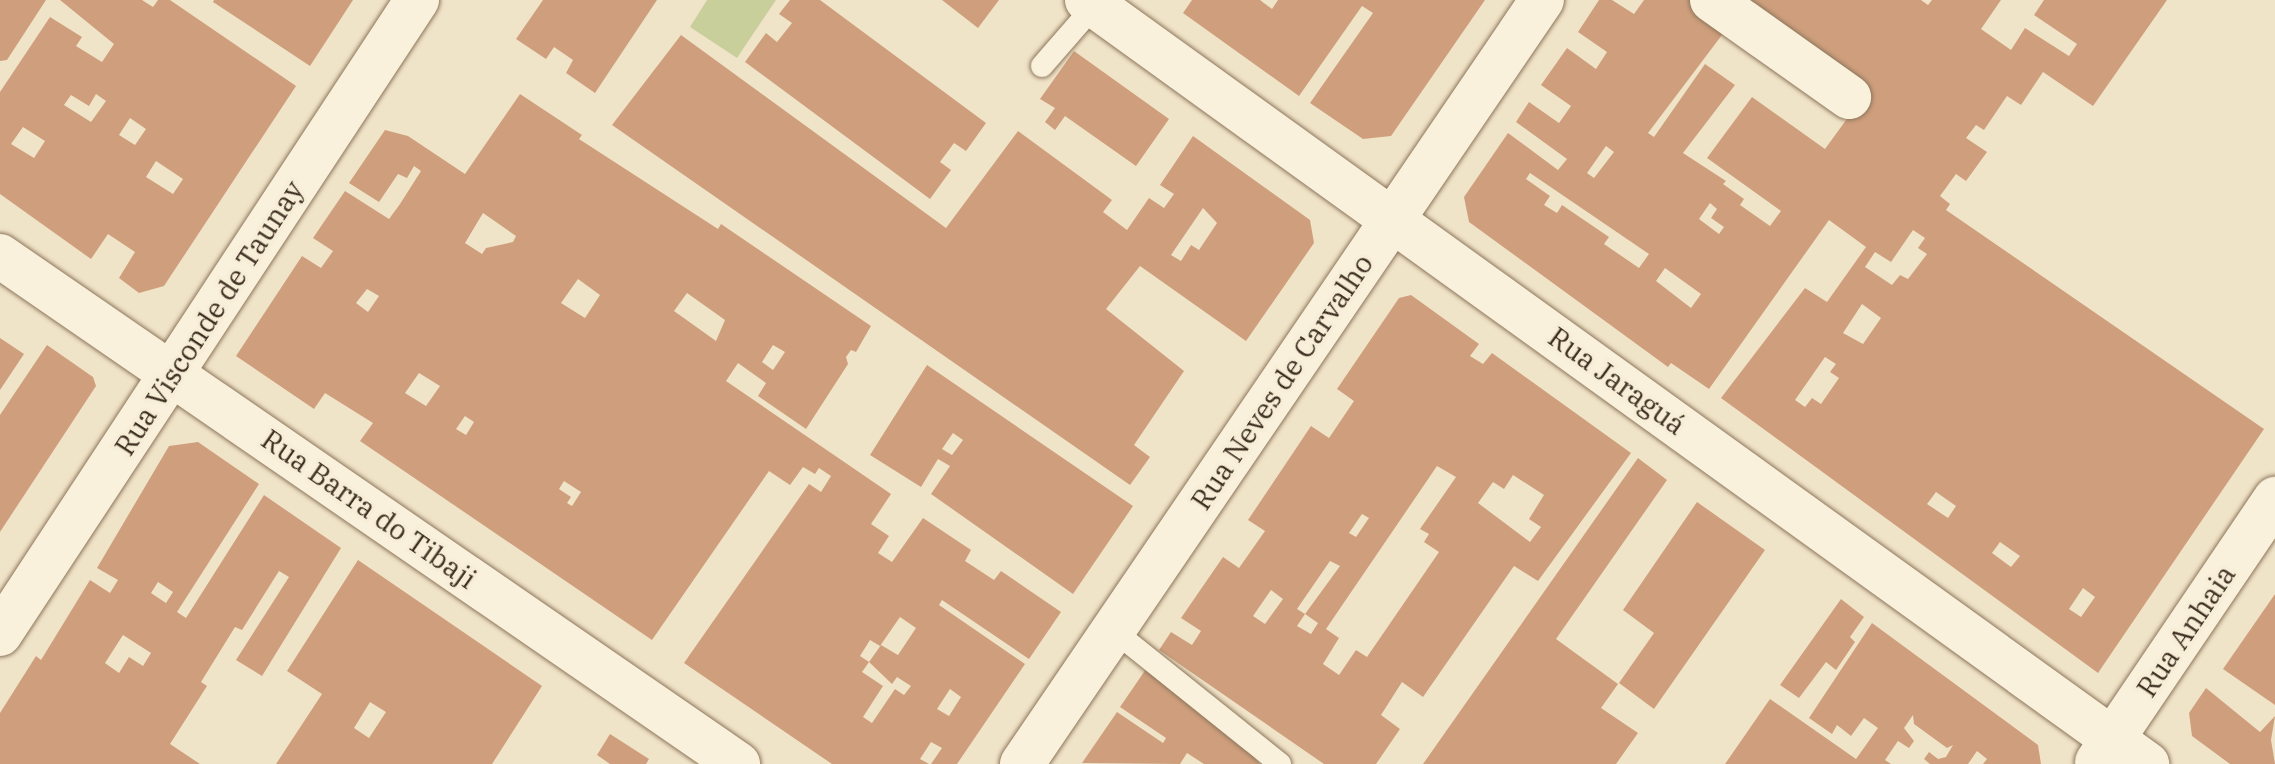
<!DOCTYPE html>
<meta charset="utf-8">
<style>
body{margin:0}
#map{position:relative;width:2275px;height:764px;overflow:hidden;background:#f0e4c8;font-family:"IBM Plex Serif",serif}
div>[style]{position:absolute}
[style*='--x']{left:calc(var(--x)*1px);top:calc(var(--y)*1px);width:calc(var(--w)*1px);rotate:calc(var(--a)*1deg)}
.green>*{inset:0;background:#c9cf9b}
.building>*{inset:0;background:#cf9f7d}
.roads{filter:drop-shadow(0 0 2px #8d765c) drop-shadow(0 0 2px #8d765c)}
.service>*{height:22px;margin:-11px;padding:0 11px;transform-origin:11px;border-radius:11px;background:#faf1dc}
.minor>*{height:44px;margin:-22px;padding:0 22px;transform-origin:22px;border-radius:22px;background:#faf1dc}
.tertiary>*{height:44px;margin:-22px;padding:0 22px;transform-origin:22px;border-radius:22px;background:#faf1dc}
span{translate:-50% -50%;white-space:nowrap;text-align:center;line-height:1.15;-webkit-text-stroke:7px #f7eed8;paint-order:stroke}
.street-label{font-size:28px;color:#3d2e20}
</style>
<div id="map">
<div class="green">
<div style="clip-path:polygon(707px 0,776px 0,737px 58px,690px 27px)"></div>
</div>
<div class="building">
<div style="clip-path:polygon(0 0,46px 0,7px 60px,0 61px)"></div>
<div style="clip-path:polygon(evenodd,60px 0,142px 0,153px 7px,158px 0,170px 0,296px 86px,164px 286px,139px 293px,119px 278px,135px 252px,108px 234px,91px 259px,0 194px,0 92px,50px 17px,82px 37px,76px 46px,102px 62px,114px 44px,60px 0,96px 94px,106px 101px,91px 122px,64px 105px,71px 95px,89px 106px,96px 94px,60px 0,130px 118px,146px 129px,135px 145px,119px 135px,130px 118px,60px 0,23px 127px,45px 141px,34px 158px,11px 144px,23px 127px,60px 0,156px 161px,183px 179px,173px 194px,146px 177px,156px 161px)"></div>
<div style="clip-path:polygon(353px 0,310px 66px,213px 2px,214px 0)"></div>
<div style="clip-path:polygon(543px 0,657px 0,595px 93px,566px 73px,573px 60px,554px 47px,546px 59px,516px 39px)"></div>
<div style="clip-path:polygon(790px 0,820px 0,986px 123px,966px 151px,954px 143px,940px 162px,951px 170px,930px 199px,745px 62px,766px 33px,777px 42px,792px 23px,779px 14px)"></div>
<div style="clip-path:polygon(942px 0,999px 0,978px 28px)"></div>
<div style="clip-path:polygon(1192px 0,1260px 0,1272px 9px,1278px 0,1485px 0,1391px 136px,1363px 139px,1310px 103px,1373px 13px,1362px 6px,1299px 96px,1183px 13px)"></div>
<div style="clip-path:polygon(evenodd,1599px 0,1612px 0,1634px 14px,1644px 0,1692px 0,1728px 27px,1648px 133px,1654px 137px,1705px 64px,1735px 85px,1683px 153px,1726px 181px,1723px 184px,1744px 199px,1740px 205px,1770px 226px,1781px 211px,1707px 158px,1752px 97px,1825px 149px,1865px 94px,1733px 0,1921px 0,1928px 5px,1932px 0,2001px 0,1981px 29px,2011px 50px,2025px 28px,2069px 56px,2077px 44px,2034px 15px,2044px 0,2167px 0,2093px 106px,2043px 72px,2021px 105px,2007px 96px,1984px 130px,1976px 125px,1966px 138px,1987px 152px,1966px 181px,1956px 174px,1940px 196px,1950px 204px,1946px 210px,2264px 429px,2098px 673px,1721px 398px,1805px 288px,1827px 302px,1866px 247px,1829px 220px,1709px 389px,1671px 363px,1668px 367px,1469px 222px,1464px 197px,1508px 133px,1558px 170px,1567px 159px,1516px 122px,1529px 102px,1559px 123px,1571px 106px,1541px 85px,1567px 48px,1596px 69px,1607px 52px,1578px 32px,1599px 0,1606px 146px,1614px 152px,1594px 178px,1587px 173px,1606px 146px,1599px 0,1530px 173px,1649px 254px,1639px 268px,1604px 244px,1609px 237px,1562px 205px,1557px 213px,1544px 205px,1550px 196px,1526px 179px,1530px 173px,1599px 0,1710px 203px,1717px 209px,1711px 218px,1724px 227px,1719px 234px,1699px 219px,1710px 203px,1599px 0,1913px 230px,1925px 238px,1918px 248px,1927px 254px,1908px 279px,1900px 275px,1892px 285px,1865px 267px,1875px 252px,1891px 262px,1913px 230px,1599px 0,1665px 268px,1701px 294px,1691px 308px,1656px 281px,1665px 268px,1599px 0,1862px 304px,1881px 318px,1863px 344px,1843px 333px,1862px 304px,1599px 0,1825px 357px,1836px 364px,1830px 372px,1839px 378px,1821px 404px,1812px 398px,1805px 407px,1795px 400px,1825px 357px,1599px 0,1936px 492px,1956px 506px,1948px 518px,1927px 504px,1936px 492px,1599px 0,2000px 542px,2020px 556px,2011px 567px,1992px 553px,2000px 542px,1599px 0,2083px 588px,2095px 597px,2081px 617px,2069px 609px,2083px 588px)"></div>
<div style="clip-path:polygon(evenodd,681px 35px,946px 228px,1018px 131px,1112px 200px,1103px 212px,1127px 230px,1149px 198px,1164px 208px,1174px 194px,1160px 185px,1193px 136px,1310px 220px,1314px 243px,1246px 341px,1140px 266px,1106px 309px,1184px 371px,1134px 445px,1150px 457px,1130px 485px,612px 125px,681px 35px,1203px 208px,1217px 223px,1199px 250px,1191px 245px,1181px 261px,1171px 255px,1203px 208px)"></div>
<div style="clip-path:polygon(1074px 51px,1169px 119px,1136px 166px,1065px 116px,1055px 130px,1045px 122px,1055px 108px,1040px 99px)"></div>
<div style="clip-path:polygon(evenodd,520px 94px,582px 135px,579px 139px,718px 229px,721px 224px,871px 326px,856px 352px,851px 350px,846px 357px,848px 364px,806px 429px,758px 396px,766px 383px,738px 363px,726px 381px,891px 494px,871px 524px,889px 536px,878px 553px,892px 562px,923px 518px,971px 550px,965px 561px,994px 580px,1001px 571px,1061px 612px,1029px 659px,942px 600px,939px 605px,1025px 664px,957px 764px,931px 764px,942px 748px,931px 742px,920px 759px,929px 764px,832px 764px,684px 663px,809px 484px,821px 492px,831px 476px,819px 468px,815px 474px,803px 467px,790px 485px,769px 471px,652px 640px,360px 441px,373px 423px,325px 393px,314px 409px,236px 356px,302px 256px,321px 268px,333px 251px,313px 238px,345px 191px,389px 219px,400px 204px,421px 171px,414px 166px,407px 178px,398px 174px,379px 202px,349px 183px,385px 130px,408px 136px,465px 174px,520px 94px,483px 213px,516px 236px,513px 242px,486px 248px,482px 254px,465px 243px,483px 213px,520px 94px,578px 279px,600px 295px,585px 318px,561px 303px,578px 279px,520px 94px,367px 289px,379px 296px,368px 312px,356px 303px,367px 289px,520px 94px,687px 293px,725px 320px,716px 341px,674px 311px,687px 293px,520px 94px,773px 345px,785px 352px,773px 370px,762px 362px,773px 345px,520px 94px,419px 373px,440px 386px,426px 406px,405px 393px,419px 373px,520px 94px,465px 416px,474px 422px,466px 435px,456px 429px,465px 416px,520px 94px,564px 481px,581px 492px,572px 506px,567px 503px,571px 497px,559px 489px,564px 481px,520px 94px,900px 617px,916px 628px,898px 655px,881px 645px,869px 662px,892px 684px,897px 677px,911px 686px,904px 695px,895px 689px,872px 723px,863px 717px,883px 686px,862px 672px,869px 662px,860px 656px,870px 640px,880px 646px,900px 617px,520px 94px,950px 689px,961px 697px,949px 716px,937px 709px,950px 689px)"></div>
<div style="clip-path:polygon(evenodd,1411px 295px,1479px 344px,1470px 356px,1483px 364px,1492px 353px,1631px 453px,1538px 581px,1514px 566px,1423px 697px,1402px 682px,1381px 715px,1400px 729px,1376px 764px,1324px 764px,1159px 650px,1171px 632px,1192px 645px,1201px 631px,1181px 618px,1223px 557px,1239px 568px,1265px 531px,1248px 520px,1311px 426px,1329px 438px,1354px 401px,1337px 389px,1399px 298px,1411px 295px,1437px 466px,1456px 477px,1420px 529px,1429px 534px,1424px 542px,1439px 552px,1367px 657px,1356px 650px,1339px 675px,1323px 664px,1339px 638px,1326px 629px,1437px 466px,1411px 295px,1513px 475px,1544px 495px,1529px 519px,1541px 527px,1530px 542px,1478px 503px,1493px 482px,1504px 489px,1513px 475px,1411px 295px,1362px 514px,1369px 518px,1356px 537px,1349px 533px,1362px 514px,1411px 295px,1330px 561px,1340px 566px,1305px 614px,1297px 609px,1330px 561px,1411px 295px,1271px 590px,1283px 599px,1265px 624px,1253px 616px,1271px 590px,1411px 295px,1305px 614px,1318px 623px,1311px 634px,1297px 626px,1305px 614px)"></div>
<div style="clip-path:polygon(0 338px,24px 354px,0 390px)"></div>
<div style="clip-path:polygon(47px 345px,93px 377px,96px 386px,0 532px,0 415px)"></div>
<div style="clip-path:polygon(evenodd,927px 365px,1133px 506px,1073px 594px,931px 494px,950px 466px,938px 459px,921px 487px,870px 455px,927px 365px,953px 433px,963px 440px,952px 455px,942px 449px,953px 433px)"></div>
<div style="clip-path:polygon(evenodd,198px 442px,259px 484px,177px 612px,186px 618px,264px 495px,341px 548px,262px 676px,236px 660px,289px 577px,279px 571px,242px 630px,235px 627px,201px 682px,207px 686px,170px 744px,200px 764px,0 764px,0 713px,36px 656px,41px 660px,90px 580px,110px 593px,118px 580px,97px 568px,169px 446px,198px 442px,158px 582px,173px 592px,166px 603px,151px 593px,158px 582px,198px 442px,123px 635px,151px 653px,143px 666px,129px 657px,119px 673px,105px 663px,123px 635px)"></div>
<div style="clip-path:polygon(1638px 458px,1667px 480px,1556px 639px,1618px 684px,1601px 708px,1638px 733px,1616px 764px,1423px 764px)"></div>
<div style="clip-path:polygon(1697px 502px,1765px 550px,1654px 709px,1619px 683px,1654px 633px,1623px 610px)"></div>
<div style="clip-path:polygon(evenodd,358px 560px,542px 686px,492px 764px,276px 764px,322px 694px,287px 671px,358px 560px,370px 702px,386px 712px,369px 738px,354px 728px,370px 702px)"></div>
<div style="clip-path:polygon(2275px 594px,2275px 705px,2223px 669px)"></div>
<div style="clip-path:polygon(1841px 599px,1864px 617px,1850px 637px,1855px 642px,1836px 670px,1826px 662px,1799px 698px,1780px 685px)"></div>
<div style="clip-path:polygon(1872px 623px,2038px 745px,2041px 764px,1983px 764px,1987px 759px,1977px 751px,1968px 764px,1930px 764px,1924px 759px,1929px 752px,1938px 759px,1946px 757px,1953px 745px,1947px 748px,1914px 724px,1913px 715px,1904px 728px,1914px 741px,1909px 748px,1898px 741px,1885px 760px,1891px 764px,1725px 764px,1770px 699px,1856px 759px,1878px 728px,1864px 718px,1851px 736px,1837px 725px,1832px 734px,1809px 718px)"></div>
<div style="clip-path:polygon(1146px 669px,1246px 748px,1260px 764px,1204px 764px,1187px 753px,1180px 764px,1082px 763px,1117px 712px,1163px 743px,1166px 738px,1120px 707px)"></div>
<div style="clip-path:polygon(2206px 688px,2260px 732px,2275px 716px,2271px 740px,2275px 764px,2230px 764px,2192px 736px,2189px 713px)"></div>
<div style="clip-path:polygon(610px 734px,649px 759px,646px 764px,610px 764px,597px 755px)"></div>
</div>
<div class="roads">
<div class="service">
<div style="--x:1042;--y:66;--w:81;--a:-49"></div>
<div style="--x:1113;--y:630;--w:214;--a:38.7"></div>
</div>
<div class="minor">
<div style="--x:1087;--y:0;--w:1307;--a:35.78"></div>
<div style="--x:1712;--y:0;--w:168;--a:35.3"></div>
<div style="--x:0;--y:634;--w:759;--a:-56.67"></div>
<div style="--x:2097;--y:762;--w:318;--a:-55.9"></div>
<div style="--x:1022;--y:764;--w:924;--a:-55.76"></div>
</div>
<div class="tertiary">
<div style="--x:0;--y:256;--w:896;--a:34.54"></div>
</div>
</div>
<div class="street-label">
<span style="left:209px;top:318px;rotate:-57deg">Rua Visconde de Taunay</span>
<span style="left:1617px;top:381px;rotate:36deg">Rua Jaraguá</span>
<span style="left:1282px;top:382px;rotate:-56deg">Rua Neves de Carvalho</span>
<span style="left:369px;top:509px;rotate:35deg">Rua Barra do Tibaji</span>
<span style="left:2186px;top:631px;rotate:-56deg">Rua Anhaia</span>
</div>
</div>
